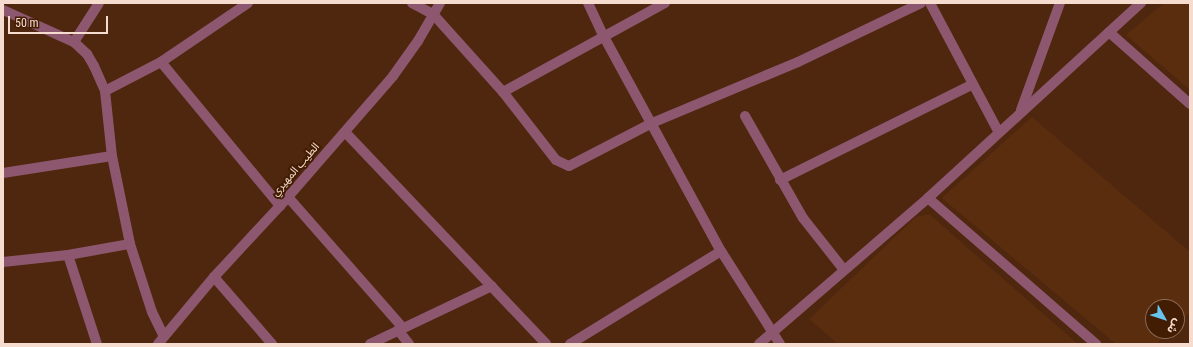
<!DOCTYPE html>
<meta charset="utf-8">
<style>
body{margin:0}
#map{position:relative;width:1193px;height:347px;overflow:hidden;background:#4e270e;font-family:"Roboto Condensed","Noto Sans Arabic",sans-serif}
div>[style]{position:absolute}
[style*='--x']{left:calc(var(--x)*1px);top:calc(var(--y)*1px);width:calc(var(--w)*1px);rotate:calc(var(--a)*1deg)}
.built>*{inset:0;background:#5b2d0f}
.street>*{height:10px;margin:-5px;padding:0 5px;transform-origin:5px;border-radius:5px;background:#8d5770}
span{translate:-50% -50%;white-space:nowrap;text-align:center;line-height:1.15;-webkit-text-stroke:4px #431d03;paint-order:stroke}
.street-label{font-size:11px;color:#f6dcce}
.frame{position:absolute;inset:0;border:4px solid #f6dcce;pointer-events:none}
.north{position:absolute;left:1145px;top:299px;width:40px;height:40px;box-sizing:border-box;background:#431d03;border:1px solid #8b6954;border-radius:50%;rotate:129deg;font-size:11px;font-weight:700;line-height:16px;text-align:center;color:#f6dcce}
.north::after{content:'';display:block;margin:auto;width:14px;height:18px;background:#67c4ef;clip-path:polygon(50% 0,100% 100%,50% 72%,0 100%)}
.scale{position:absolute;left:8px;top:16px;width:100px;height:18px;box-sizing:border-box;border:2px solid #f6dcce;border-top:0;padding-left:5px;font-size:12px;line-height:14px;white-space:nowrap;color:#f6dcce;-webkit-text-stroke:3px #431d03;paint-order:stroke}
</style>
<div id="map">
<div class="built">
<div style="clip-path:polygon(1164px 3px,1190px 3px,1190px 90px,1126px 35px)"></div>
<div style="clip-path:polygon(1032px 117px,1190px 252px,1190px 312px,1177px 325px,1177px 307px,1153px 307px,1153px 331px,1170px 331px,1156px 344px,1116px 344px,942px 198px)"></div>
<div style="clip-path:polygon(929px 214px,1078px 344px,838px 344px,809px 319px,916px 217px)"></div>
</div>
<div class="street">
<div style="--x:412;--y:3;--w:24;--a:28"></div>
<div style="--x:433;--y:14;--w:105;--a:48.1"></div>
<div style="--x:503;--y:92;--w:86;--a:52.1"></div>
<div style="--x:556;--y:160;--w:14;--a:25"></div>
<div style="--x:569;--y:166;--w:93;--a:-27.4"></div>
<div style="--x:652;--y:123;--w:158;--a:-22.7"></div>
<div style="--x:798;--y:62;--w:136;--a:-25.6"></div>
<div style="--x:588;--y:3;--w:35;--a:65"></div>
<div style="--x:603;--y:35;--w:246;--a:61.4"></div>
<div style="--x:721;--y:251;--w:110;--a:57.6"></div>
<div style="--x:930;--y:3;--w:145;--a:62"></div>
<div style="--x:3;--y:10;--w:78;--a:24.3"></div>
<div style="--x:74;--y:42;--w:18;--a:43"></div>
<div style="--x:87;--y:54;--w:14;--a:60"></div>
<div style="--x:94;--y:66;--w:27;--a:66"></div>
<div style="--x:105;--y:91;--w:65;--a:83.9"></div>
<div style="--x:112;--y:156;--w:90;--a:78.4"></div>
<div style="--x:130;--y:244;--w:71;--a:72.1"></div>
<div style="--x:152;--y:312;--w:25;--a:64"></div>
<div style="--x:1109;--y:32;--w:108;--a:41.6"></div>
<div style="--x:74;--y:42;--w:46;--a:-57.3"></div>
<div style="--x:161;--y:62;--w:187;--a:50.4"></div>
<div style="--x:105;--y:91;--w:63;--a:-27.4"></div>
<div style="--x:161;--y:62;--w:105;--a:-34.1"></div>
<div style="--x:503;--y:92;--w:185;--a:-28.8"></div>
<div style="--x:1021;--y:110;--w:114;--a:-70"></div>
<div style="--x:745;--y:116;--w:117;--a:60.4"></div>
<div style="--x:803;--y:218;--w:66;--a:51.7"></div>
<div style="--x:345;--y:132;--w:292;--a:46.5"></div>
<div style="--x:3;--y:173;--w:110;--a:-8.9"></div>
<div style="--x:780;--y:180;--w:213;--a:-26.4"></div>
<div style="--x:288;--y:197;--w:174;--a:48.7"></div>
<div style="--x:928;--y:198;--w:223;--a:41"></div>
<div style="--x:68;--y:255;--w:94;--a:72"></div>
<div style="--x:3;--y:262;--w:65;--a:-6.1"></div>
<div style="--x:68;--y:255;--w:63;--a:-10.1"></div>
<div style="--x:214;--y:277;--w:89;--a:49.1"></div>
<div style="--x:398;--y:330;--w:18;--a:52"></div>
<div style="--x:158;--y:344;--w:87;--a:-50.1"></div>
<div style="--x:214;--y:277;--w:109;--a:-47.2"></div>
<div style="--x:288;--y:197;--w:160;--a:-49"></div>
<div style="--x:393;--y:76;--w:43;--a:-54.5"></div>
<div style="--x:418;--y:41;--w:44;--a:-59.9"></div>
<div style="--x:370;--y:344;--w:135;--a:-25.4"></div>
<div style="--x:570;--y:344;--w:177;--a:-31.6"></div>
<div style="--x:759;--y:344;--w:223;--a:-40.8"></div>
<div style="--x:928;--y:198;--w:289;--a:-42.5"></div>
</div>
<div class="street-label">
<span style="left:296px;top:170px;rotate:-49deg">الطيب المهيري</span>
</div>
<div class="frame"></div>
<div class="north">ش</div>
<div class="scale">50 m</div>
</div>
